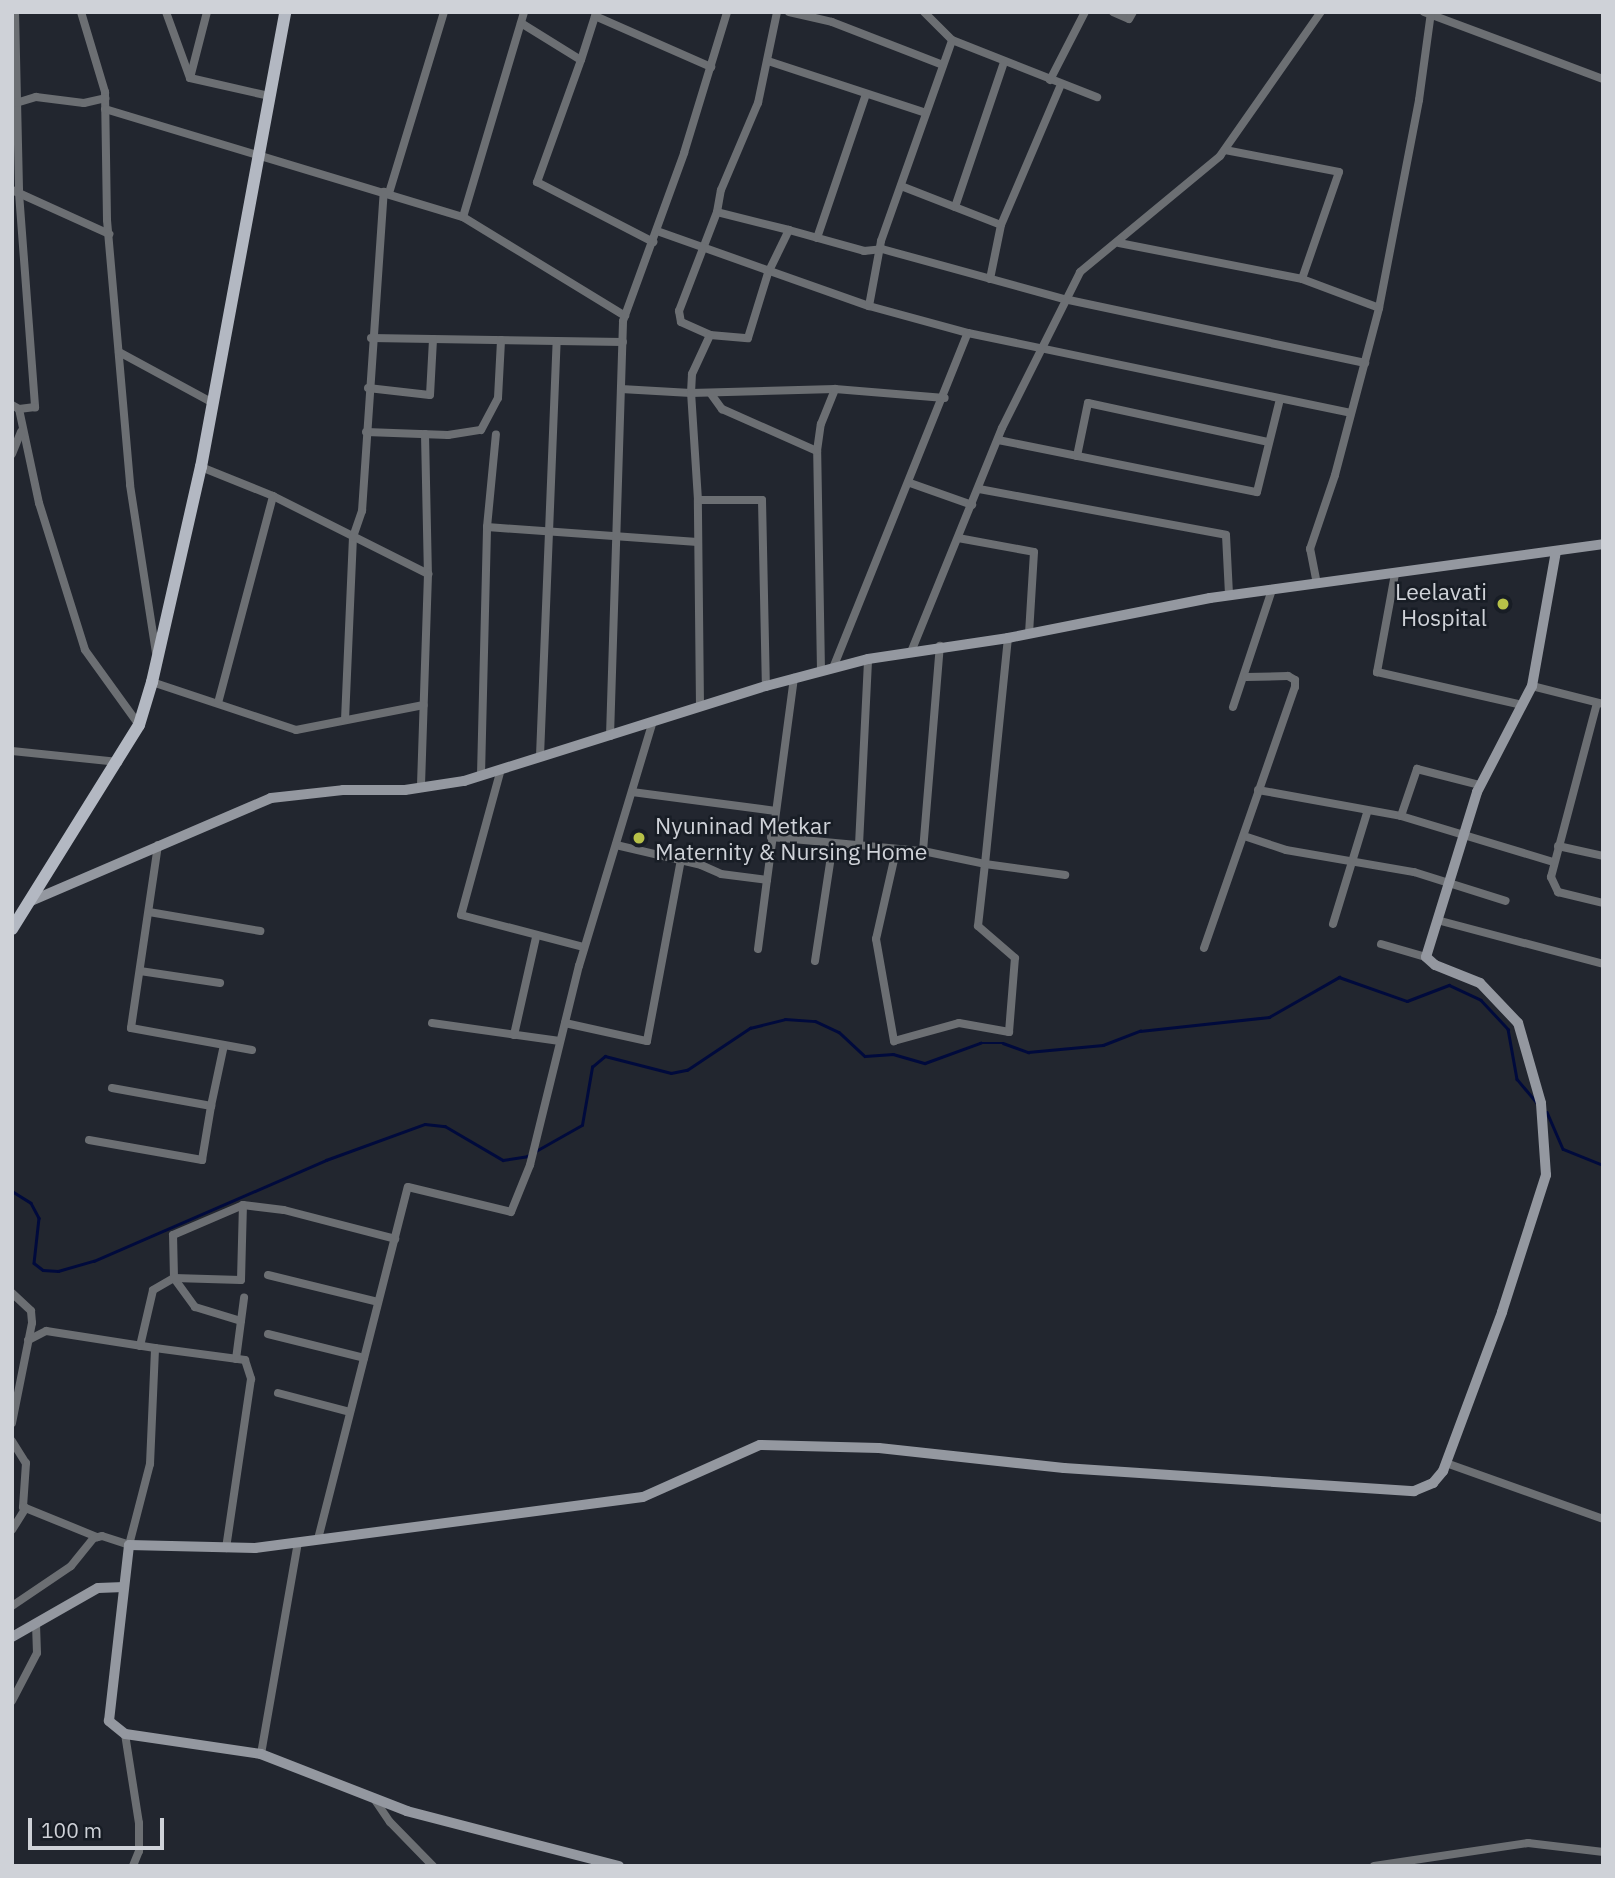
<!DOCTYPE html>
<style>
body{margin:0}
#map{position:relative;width:1615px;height:1878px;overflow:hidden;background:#22262f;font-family:"IBM Plex Sans",sans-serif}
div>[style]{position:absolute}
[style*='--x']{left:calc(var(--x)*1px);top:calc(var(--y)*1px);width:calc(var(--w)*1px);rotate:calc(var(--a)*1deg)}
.stream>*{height:2.5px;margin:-1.25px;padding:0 1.25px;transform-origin:1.25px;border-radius:1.25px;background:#000a3c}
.street>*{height:8px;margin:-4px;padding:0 4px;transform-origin:4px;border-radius:4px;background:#6c6f73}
.secondary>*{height:10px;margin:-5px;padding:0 5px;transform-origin:5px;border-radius:5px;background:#9498a0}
.primary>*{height:12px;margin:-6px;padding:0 6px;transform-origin:6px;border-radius:6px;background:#b3b8c2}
.dots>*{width:19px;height:19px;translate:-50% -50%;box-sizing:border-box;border:4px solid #181d25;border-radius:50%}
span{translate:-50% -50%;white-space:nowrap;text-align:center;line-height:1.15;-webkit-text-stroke:5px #181d25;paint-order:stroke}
.poi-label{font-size:23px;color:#cfd2d8}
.right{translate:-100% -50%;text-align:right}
.left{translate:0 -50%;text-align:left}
.frame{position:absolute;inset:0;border:14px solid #cfd2d8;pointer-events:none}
.scale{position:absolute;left:28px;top:1818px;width:136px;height:32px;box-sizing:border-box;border:4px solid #cfd2d8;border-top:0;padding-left:9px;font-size:21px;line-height:24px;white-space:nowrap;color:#cfd2d8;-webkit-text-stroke:5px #181d25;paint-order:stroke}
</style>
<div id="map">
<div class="stream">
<div style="--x:1547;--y:1112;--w:40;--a:66.6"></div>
<div style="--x:1563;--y:1149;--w:43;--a:21.8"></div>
<div style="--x:12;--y:1191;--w:22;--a:32"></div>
<div style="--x:31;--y:1203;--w:17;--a:62"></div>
<div style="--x:39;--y:1218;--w:45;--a:96.3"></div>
<div style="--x:34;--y:1263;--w:11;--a:38"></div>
<div style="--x:43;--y:1270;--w:15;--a:4"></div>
<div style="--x:58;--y:1271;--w:37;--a:-16"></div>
<div style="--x:94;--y:1261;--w:253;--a:-23.5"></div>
<div style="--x:326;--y:1160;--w:105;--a:-20"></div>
<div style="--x:425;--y:1124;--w:20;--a:6"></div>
<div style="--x:445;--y:1126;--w:67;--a:30.4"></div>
<div style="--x:503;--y:1160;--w:24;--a:-9"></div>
<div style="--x:527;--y:1156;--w:63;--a:-29.4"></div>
<div style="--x:582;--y:1125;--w:59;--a:-80.2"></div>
<div style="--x:592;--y:1067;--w:17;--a:-40"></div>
<div style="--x:605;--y:1056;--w:68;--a:14.4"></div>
<div style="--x:671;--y:1073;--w:16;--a:-11"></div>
<div style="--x:687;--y:1070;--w:76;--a:-33.7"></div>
<div style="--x:750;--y:1028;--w:36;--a:-14"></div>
<div style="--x:785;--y:1019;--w:30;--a:4"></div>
<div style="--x:815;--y:1021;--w:26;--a:25"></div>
<div style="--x:839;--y:1032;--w:35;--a:43"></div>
<div style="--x:865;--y:1056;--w:28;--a:-4"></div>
<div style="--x:893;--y:1054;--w:33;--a:16"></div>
<div style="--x:925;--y:1063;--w:59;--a:-20"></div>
<div style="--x:980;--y:1043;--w:23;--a:0"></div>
<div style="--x:1003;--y:1043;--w:27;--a:20"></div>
<div style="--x:1028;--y:1052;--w:75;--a:-5.3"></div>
<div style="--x:1103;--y:1045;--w:40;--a:-21"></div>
<div style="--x:1140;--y:1031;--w:130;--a:-6.2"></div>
<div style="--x:1269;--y:1017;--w:81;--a:-29.7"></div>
<div style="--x:1339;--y:977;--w:72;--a:19.4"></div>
<div style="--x:1407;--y:1001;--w:45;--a:-20.9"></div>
<div style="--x:1449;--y:985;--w:35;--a:25"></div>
<div style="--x:1481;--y:1000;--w:40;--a:47"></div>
<div style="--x:1508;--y:1029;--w:51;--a:79.8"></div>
<div style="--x:1517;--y:1079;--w:31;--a:50"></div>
</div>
<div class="street">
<div style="--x:15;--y:12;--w:181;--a:88.7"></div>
<div style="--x:19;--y:193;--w:215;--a:85.7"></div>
<div style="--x:35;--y:407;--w:16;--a:173"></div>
<div style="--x:81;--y:12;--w:84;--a:73.3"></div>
<div style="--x:105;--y:92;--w:128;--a:89.1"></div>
<div style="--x:107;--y:220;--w:266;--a:85"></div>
<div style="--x:130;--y:485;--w:169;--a:81.2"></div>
<div style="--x:166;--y:12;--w:70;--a:70"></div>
<div style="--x:190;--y:78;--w:81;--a:12.8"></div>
<div style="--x:789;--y:12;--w:44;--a:13.1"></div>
<div style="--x:832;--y:22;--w:119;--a:21.2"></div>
<div style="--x:924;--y:12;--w:40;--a:45"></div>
<div style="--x:952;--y:40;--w:156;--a:21.5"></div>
<div style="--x:1113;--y:12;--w:17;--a:24"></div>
<div style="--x:1129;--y:19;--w:8;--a:-60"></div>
<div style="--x:1424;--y:12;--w:191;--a:20.5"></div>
<div style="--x:521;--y:23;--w:70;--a:31.7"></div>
<div style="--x:581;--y:60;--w:130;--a:109.8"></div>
<div style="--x:537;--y:182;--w:131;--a:27.3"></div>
<div style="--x:581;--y:60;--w:46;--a:-72.3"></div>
<div style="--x:595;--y:16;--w:127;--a:23.7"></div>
<div style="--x:768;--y:61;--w:166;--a:18.2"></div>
<div style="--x:190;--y:78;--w:68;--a:-75.6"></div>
<div style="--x:1050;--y:80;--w:76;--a:-62.8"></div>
<div style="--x:16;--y:103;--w:21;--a:-17"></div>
<div style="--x:36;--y:97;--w:48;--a:7.1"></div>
<div style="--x:84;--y:103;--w:22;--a:-13"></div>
<div style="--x:105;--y:109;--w:374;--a:16.8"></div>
<div style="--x:463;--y:217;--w:190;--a:31.4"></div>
<div style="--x:1225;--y:150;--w:116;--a:10.9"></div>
<div style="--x:1339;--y:172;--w:113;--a:109.1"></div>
<div style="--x:901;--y:186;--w:107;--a:21.3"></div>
<div style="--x:12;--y:190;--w:107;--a:24.4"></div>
<div style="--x:389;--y:193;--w:189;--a:-73.1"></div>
<div style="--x:955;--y:207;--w:153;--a:-71.3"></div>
<div style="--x:717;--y:212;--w:22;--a:-80"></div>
<div style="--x:721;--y:190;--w:95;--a:-67"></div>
<div style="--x:758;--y:103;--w:93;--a:-78.2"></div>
<div style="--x:463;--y:217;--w:214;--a:-73.4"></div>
<div style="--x:789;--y:230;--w:74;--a:-166"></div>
<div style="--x:717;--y:212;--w:106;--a:111"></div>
<div style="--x:679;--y:311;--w:11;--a:80"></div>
<div style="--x:681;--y:322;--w:32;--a:24"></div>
<div style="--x:710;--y:335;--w:38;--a:5"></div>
<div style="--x:748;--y:338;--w:68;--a:-72.9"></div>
<div style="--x:768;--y:273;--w:48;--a:-64"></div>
<div style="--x:789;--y:230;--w:78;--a:15.6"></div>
<div style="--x:864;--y:251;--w:18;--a:-6"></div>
<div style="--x:882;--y:249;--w:189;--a:15.4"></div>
<div style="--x:1064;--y:299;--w:308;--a:12"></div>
<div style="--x:657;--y:231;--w:225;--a:19.5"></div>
<div style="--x:869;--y:306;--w:103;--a:15.3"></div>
<div style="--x:968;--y:333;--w:391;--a:11.8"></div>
<div style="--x:817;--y:238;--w:152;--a:-71.2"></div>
<div style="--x:1119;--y:243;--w:187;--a:11.1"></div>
<div style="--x:1302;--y:279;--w:82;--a:20.6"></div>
<div style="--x:990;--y:279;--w:55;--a:-78.5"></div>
<div style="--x:1001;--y:225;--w:153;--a:-66.9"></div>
<div style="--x:869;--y:306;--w:66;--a:-79.5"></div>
<div style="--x:881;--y:241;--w:213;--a:-70.5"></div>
<div style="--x:371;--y:338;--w:252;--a:0.9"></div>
<div style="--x:119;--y:352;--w:107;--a:28.5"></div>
<div style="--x:368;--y:388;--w:62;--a:6.4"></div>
<div style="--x:430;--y:395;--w:56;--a:-86.9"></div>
<div style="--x:621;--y:389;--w:70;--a:3.3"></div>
<div style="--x:691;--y:393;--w:19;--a:-87"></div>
<div style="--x:692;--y:374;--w:43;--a:-65.2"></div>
<div style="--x:711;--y:394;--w:19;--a:54"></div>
<div style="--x:722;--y:409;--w:104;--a:23.9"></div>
<div style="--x:12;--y:405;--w:8;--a:30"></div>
<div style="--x:19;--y:409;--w:96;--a:78"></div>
<div style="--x:39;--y:503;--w:154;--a:72.6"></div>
<div style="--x:85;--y:650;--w:92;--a:54.2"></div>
<div style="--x:366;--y:432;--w:82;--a:2.1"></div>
<div style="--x:448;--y:435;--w:33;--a:-9"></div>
<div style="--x:481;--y:430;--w:36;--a:-62"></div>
<div style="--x:498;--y:398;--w:58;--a:-87"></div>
<div style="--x:425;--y:434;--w:140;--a:88.8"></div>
<div style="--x:998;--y:440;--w:264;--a:11.4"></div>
<div style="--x:1257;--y:492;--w:96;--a:-76.1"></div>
<div style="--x:12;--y:454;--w:24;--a:-68"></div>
<div style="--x:1077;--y:456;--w:54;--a:-78.3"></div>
<div style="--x:1088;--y:403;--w:185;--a:12.2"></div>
<div style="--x:201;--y:467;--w:78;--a:21.9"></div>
<div style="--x:273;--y:496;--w:174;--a:26.7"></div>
<div style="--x:428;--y:574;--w:214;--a:91.9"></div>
<div style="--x:910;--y:483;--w:66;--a:19.5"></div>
<div style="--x:979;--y:489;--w:251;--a:10.5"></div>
<div style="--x:1226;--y:535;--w:60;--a:87.1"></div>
<div style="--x:698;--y:500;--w:64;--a:0"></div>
<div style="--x:762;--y:500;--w:186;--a:88.8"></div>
<div style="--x:487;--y:527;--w:211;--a:4.1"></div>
<div style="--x:958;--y:538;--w:77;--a:10.4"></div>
<div style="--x:1034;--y:552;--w:82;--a:93.5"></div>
<div style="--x:1395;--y:574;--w:100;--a:100.4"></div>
<div style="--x:1377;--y:672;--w:149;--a:12.8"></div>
<div style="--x:1317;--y:584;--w:36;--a:-101"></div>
<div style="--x:1310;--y:549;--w:78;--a:-71.3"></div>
<div style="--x:1335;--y:475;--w:173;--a:-75.2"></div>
<div style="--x:1379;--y:308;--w:212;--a:-79.1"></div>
<div style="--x:1419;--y:100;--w:89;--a:-82.2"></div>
<div style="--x:911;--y:652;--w:242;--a:-67.9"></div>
<div style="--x:1002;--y:428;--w:174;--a:-63.4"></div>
<div style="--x:1080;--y:272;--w:182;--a:-39.6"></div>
<div style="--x:1220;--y:156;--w:176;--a:-55"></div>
<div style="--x:833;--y:668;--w:361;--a:-68.1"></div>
<div style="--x:821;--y:671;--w:220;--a:-91"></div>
<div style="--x:817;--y:451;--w:27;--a:-82"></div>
<div style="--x:821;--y:424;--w:38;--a:-68"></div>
<div style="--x:152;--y:682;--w:152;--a:18.4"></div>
<div style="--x:296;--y:730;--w:130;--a:-11.1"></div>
<div style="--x:1532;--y:686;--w:73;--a:14.2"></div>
<div style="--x:218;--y:703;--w:214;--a:-75.1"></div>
<div style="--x:1597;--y:703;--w:180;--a:104.8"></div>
<div style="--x:1551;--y:877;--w:17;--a:65"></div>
<div style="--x:1558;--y:892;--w:46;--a:13.7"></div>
<div style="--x:700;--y:706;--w:206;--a:-90.6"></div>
<div style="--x:698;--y:500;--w:107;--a:-93.7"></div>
<div style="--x:691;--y:393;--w:144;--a:-1.6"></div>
<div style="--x:835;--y:389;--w:110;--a:4.7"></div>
<div style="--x:1233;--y:707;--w:123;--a:-71.6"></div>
<div style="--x:345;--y:720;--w:183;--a:-87.5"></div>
<div style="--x:353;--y:537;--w:28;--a:-71"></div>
<div style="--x:362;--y:511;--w:320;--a:-86.1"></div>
<div style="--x:610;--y:736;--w:415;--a:-88.2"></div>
<div style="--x:623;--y:321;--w:179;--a:-70"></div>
<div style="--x:684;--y:153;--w:147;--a:-73"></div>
<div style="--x:12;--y:751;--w:107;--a:5.9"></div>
<div style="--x:540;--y:756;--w:415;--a:-87.7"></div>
<div style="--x:501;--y:769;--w:151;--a:105.3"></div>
<div style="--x:461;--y:915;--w:127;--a:14.6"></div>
<div style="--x:481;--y:775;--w:248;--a:-88.6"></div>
<div style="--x:487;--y:527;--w:93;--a:-84.5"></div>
<div style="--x:1258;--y:790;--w:145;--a:10.3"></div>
<div style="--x:1401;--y:816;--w:159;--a:16.8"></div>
<div style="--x:632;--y:792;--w:145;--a:7.5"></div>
<div style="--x:1401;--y:816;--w:50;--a:-71.2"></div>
<div style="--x:1417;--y:769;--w:65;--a:14.3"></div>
<div style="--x:1244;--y:836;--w:44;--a:18.4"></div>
<div style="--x:1286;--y:850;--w:130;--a:9.8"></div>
<div style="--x:1414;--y:872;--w:96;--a:17.5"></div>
<div style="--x:771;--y:837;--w:153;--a:5.3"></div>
<div style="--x:923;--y:851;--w:206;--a:-85.3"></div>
<div style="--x:158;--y:845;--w:185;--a:98.4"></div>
<div style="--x:131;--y:1028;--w:123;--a:10.3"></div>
<div style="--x:616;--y:845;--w:87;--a:13.2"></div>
<div style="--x:701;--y:865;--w:22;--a:24"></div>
<div style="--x:721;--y:874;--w:46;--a:7.4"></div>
<div style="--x:767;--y:880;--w:204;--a:-82.4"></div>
<div style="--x:859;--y:845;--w:186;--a:-87.2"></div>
<div style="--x:1558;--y:846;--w:46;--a:12.5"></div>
<div style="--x:896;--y:851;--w:90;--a:102.8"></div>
<div style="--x:876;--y:939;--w:104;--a:80"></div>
<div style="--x:894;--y:1041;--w:67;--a:-15.5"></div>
<div style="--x:959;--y:1023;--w:51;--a:10.2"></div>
<div style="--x:1009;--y:1032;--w:74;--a:-85.4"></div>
<div style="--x:1015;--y:958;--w:49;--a:-139.1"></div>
<div style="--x:978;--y:926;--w:62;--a:-83.6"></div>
<div style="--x:985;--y:864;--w:81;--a:7.8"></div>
<div style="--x:923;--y:851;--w:63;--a:11.8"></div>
<div style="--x:985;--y:864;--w:227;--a:-84.2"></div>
<div style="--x:149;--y:912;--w:113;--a:9.7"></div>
<div style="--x:1437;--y:920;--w:172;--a:14.8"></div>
<div style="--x:1333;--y:924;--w:116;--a:-73"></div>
<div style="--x:1381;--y:944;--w:47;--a:16.1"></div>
<div style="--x:1204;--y:948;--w:276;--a:-70.8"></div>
<div style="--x:1295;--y:687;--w:7;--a:-90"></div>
<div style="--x:1295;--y:680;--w:8;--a:-150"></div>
<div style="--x:1288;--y:676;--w:42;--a:178.6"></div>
<div style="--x:758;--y:949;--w:70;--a:-82.6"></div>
<div style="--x:815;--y:961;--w:118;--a:-81.3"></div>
<div style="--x:140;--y:971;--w:81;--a:8.5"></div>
<div style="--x:432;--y:1023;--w:129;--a:8"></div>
<div style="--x:565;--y:1023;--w:84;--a:12.4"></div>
<div style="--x:647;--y:1041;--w:184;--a:-79.4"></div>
<div style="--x:514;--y:1035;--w:100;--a:-77.3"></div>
<div style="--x:112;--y:1088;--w:101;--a:10.3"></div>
<div style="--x:211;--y:1106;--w:62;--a:-78"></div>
<div style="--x:89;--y:1140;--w:115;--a:10"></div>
<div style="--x:202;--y:1160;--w:55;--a:-80.5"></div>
<div style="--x:268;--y:1275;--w:113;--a:13.8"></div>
<div style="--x:12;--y:1293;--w:26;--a:43"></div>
<div style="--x:31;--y:1311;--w:12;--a:85"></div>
<div style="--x:32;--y:1323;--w:102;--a:101.3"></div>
<div style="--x:241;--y:1321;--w:48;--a:-163.1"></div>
<div style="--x:195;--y:1307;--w:36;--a:-126"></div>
<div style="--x:174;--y:1278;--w:43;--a:-91.3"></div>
<div style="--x:173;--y:1235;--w:76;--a:-23.2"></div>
<div style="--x:243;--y:1205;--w:41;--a:7"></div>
<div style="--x:284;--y:1210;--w:115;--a:14.6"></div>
<div style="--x:268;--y:1334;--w:99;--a:14"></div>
<div style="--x:140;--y:1346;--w:57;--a:-76.9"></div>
<div style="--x:153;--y:1290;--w:24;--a:-30"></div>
<div style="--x:174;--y:1278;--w:67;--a:1.7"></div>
<div style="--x:241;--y:1280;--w:75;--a:-88.5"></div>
<div style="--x:155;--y:1348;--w:91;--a:7.6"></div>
<div style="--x:245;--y:1360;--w:20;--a:72"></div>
<div style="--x:251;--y:1379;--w:171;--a:98.4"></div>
<div style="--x:236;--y:1359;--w:62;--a:-82.5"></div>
<div style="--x:278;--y:1393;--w:74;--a:14.8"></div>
<div style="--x:12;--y:1441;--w:26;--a:58"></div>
<div style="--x:26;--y:1463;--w:44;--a:93.9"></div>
<div style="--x:23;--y:1507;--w:80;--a:22.1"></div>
<div style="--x:1446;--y:1463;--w:167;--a:19.6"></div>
<div style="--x:12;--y:1530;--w:26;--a:-58"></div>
<div style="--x:318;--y:1539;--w:363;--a:-75.7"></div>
<div style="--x:408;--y:1187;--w:106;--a:13.6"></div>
<div style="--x:511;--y:1212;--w:51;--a:-68"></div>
<div style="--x:530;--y:1165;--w:205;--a:-76.2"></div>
<div style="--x:579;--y:966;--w:253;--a:-73.2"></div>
<div style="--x:12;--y:1606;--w:71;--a:-34.1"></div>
<div style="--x:71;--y:1566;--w:36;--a:-51"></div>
<div style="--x:94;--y:1538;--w:8;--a:-14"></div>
<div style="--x:102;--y:1536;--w:28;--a:18"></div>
<div style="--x:129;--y:1545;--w:84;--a:-75.5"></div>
<div style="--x:150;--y:1464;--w:116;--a:-87.5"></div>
<div style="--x:155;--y:1348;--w:110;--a:-171.1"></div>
<div style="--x:46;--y:1331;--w:20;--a:153"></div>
<div style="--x:12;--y:1701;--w:54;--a:-62.5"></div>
<div style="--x:37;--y:1653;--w:27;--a:-92"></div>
<div style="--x:125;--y:1734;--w:90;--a:81.1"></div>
<div style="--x:139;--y:1823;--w:28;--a:90"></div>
<div style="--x:139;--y:1851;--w:16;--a:112"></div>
<div style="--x:261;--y:1754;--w:215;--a:-80.1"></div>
<div style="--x:375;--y:1800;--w:27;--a:56"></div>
<div style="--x:390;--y:1822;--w:62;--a:45.7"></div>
<div style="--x:1374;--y:1866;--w:156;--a:-8.5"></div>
<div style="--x:1528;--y:1843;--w:76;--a:6.8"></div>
</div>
<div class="secondary">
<div style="--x:31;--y:901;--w:261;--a:-23.2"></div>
<div style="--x:271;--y:798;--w:72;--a:-6.3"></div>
<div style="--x:343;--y:790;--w:62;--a:0"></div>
<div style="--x:405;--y:790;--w:60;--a:-8.7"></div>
<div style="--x:464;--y:781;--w:317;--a:-17.5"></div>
<div style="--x:766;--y:686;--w:106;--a:-14.8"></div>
<div style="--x:868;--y:659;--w:142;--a:-8.5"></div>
<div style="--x:1008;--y:638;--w:206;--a:-11.2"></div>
<div style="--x:1210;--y:598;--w:397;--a:-7.8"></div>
<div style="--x:12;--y:1637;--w:99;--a:-29.7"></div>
<div style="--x:98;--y:1588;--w:26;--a:-2"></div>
<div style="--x:619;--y:1866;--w:219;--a:-165.5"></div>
<div style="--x:407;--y:1811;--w:157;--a:-158.7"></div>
<div style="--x:261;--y:1754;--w:137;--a:-171.6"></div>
<div style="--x:125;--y:1734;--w:21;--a:-141"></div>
<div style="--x:109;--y:1721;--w:177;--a:-83.5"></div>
<div style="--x:129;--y:1545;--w:126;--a:1.4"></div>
<div style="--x:255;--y:1548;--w:391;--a:-7.5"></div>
<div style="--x:643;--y:1497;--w:128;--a:-24"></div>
<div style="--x:760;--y:1445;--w:119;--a:1.4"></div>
<div style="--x:879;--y:1448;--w:186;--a:6.2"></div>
<div style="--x:1064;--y:1468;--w:351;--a:3.8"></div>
<div style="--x:1414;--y:1491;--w:21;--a:-23"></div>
<div style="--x:1433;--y:1483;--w:16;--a:-50"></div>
<div style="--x:1443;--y:1471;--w:170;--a:-69.6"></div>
<div style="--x:1502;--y:1312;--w:144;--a:-72.2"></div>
<div style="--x:1546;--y:1175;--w:72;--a:-94"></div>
<div style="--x:1541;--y:1103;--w:83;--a:-106"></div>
<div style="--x:1518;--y:1023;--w:55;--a:-133.5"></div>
<div style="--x:1480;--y:983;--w:48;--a:-158.2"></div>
<div style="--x:1435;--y:965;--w:12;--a:-138"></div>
<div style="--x:1426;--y:957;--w:173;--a:-72.8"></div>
<div style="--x:1477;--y:792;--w:119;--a:-62.6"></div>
<div style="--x:1532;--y:686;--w:137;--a:-79.9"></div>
</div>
<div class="primary">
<div style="--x:12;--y:929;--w:240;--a:-58.1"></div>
<div style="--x:139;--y:725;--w:45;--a:-73.2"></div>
<div style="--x:152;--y:682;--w:221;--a:-77.2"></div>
<div style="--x:201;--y:467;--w:463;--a:-79.5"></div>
</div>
<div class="dots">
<div style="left:1503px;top:604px;background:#b7c148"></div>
<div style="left:639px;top:838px;background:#b7c148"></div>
</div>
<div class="poi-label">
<span class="right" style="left:1487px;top:604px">Leelavati<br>Hospital</span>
<span class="left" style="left:655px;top:838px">Nyuninad Metkar<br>Maternity &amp; Nursing Home</span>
</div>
<div class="frame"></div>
<div class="scale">100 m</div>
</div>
